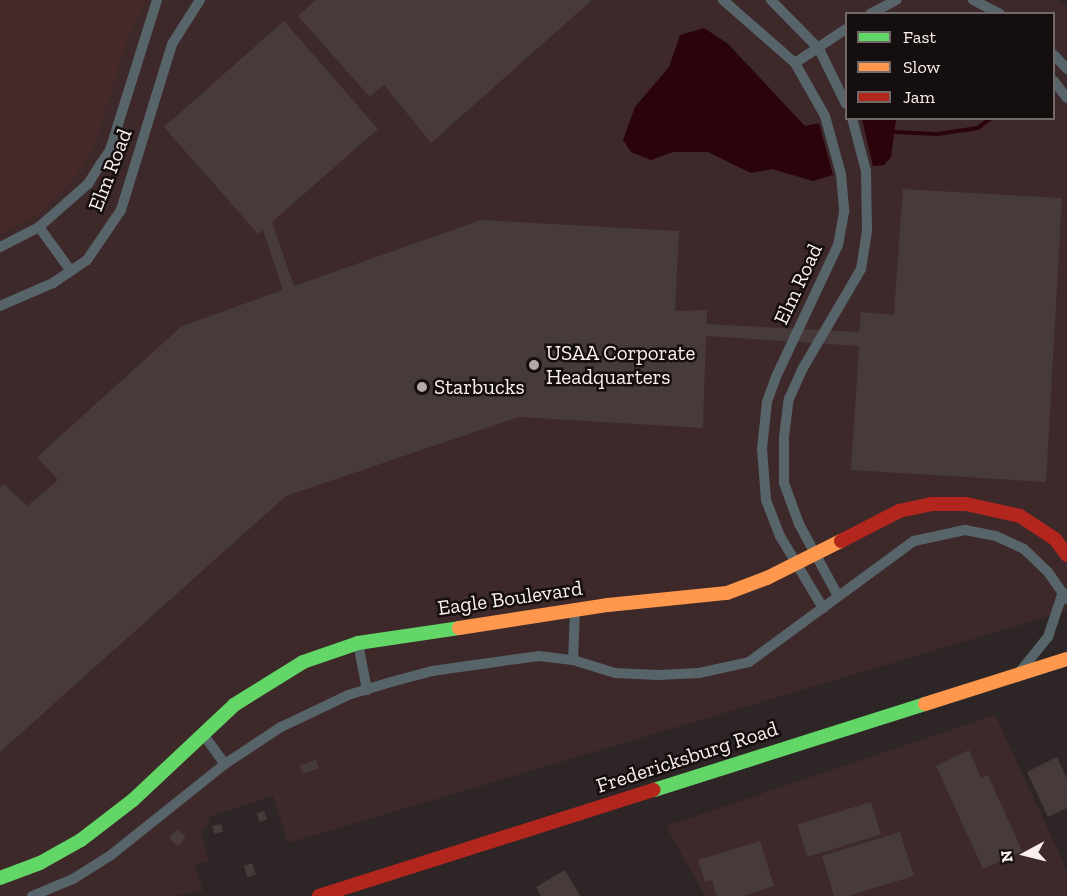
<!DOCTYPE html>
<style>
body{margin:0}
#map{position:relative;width:1067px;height:896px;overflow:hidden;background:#2e2626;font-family:"Zilla Slab",serif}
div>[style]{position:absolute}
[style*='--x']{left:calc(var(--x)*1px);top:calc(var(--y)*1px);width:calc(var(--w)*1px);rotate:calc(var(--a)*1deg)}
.built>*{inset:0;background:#3d2929}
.green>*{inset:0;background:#47292a}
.water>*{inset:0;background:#2b030a}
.stream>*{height:4px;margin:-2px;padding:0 2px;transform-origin:2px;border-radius:2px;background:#2b030a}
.building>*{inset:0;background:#473a3a;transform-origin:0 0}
.street>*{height:10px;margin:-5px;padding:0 5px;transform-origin:5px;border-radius:5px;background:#576469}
.fast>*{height:14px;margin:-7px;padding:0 7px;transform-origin:7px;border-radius:7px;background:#63d668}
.slow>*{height:14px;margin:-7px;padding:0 7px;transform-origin:7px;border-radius:7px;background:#ff974d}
.jam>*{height:14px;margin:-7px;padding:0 7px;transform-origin:7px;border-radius:7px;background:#b3261e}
.dots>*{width:16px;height:16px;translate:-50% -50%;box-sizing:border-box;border:3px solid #150e0e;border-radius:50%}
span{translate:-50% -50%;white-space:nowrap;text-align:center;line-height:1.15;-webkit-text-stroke:5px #150e0e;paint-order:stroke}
.street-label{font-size:21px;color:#faefef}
.poi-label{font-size:21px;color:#faefef}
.left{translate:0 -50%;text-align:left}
.legend{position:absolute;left:845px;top:12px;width:210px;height:108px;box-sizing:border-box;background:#150e0e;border:2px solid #716868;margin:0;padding:8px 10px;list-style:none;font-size:18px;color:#faefef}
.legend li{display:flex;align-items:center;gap:12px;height:30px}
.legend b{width:30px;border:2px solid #716868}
.north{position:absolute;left:995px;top:824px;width:60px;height:60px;-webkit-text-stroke:4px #150e0e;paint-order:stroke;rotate:263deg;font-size:16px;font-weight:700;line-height:24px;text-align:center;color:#faefef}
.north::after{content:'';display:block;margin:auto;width:21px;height:27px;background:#faefef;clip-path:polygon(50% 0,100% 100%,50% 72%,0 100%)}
</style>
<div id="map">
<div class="built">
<div style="clip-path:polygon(evenodd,0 0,1057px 0,1067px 7px,1067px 611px,288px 843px,273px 796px,208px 817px,210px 823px,201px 832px,209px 860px,195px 865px,203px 890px,175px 896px,0 896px,0 0,846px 14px,1054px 14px,1054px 118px,846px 118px,846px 14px)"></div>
<div style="clip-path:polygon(995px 715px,1067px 870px,1067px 896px,705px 896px,666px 826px)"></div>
</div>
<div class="green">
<div style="clip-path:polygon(0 0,146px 0,130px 32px,92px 150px,68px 185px,37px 214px,0 234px)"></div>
</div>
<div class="water">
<div style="clip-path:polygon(704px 28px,727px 43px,805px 126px,819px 123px,833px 175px,813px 181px,772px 169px,751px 173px,708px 152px,673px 152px,651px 160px,631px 152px,623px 140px,635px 107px,669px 67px,680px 35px)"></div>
<div style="clip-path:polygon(862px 119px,896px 119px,891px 157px,884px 165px,873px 166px)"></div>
</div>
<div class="stream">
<div style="--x:894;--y:132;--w:44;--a:2.6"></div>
<div style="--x:938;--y:134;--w:40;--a:-8.5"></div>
<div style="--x:978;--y:128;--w:16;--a:-38"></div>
</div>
<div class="building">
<div style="clip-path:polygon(316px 0,592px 0,431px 143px,384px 85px,370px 97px,298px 16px)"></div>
<div style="clip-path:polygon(284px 21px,378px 129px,272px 222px,294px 286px,481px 220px,679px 231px,675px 311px,707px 310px,707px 324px,859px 332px,861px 312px,894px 315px,903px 189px,1062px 198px,1046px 482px,851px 470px,859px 346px,706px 336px,703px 428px,519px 417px,286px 496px,0 752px,0 487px,4px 484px,27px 506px,58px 480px,37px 457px,182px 326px,283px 290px,263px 230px,258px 234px,164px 127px)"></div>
<div style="clip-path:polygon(969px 750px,981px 778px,988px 775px,1022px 851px,983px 869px,936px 766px)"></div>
<div style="clip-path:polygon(1057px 757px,1067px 779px,1067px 808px,1048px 817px,1027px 772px)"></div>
<div style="left:316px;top:760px;width:9px;height:17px;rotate:72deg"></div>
<div style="left:871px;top:802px;width:34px;height:77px;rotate:73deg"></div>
<div style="left:264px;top:811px;width:9px;height:8px;rotate:69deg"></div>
<div style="left:221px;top:824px;width:8px;height:9px;rotate:76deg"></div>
<div style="left:177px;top:829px;width:12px;height:12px;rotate:42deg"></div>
<div style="clip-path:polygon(900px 832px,914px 876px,848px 896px,834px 896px,822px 856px)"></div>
<div style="clip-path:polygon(760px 841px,774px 886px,743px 896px,716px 896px,712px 880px,705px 882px,698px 860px)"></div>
<div style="left:252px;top:863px;width:12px;height:9px;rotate:70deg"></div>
<div style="clip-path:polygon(565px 870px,580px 896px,541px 896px,536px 887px)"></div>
</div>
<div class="street">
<div style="--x:723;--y:0;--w:96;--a:41.2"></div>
<div style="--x:795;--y:63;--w:61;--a:60.5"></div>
<div style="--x:825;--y:116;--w:60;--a:74.6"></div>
<div style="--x:841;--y:174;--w:38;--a:85"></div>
<div style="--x:844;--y:212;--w:34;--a:100"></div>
<div style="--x:838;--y:245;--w:146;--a:115.2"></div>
<div style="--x:776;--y:377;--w:27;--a:110"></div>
<div style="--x:767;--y:402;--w:47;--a:96.1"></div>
<div style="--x:762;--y:449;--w:51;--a:85.5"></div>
<div style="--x:766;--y:500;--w:39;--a:69"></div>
<div style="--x:780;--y:536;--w:84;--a:59.2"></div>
<div style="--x:771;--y:0;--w:69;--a:45.6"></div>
<div style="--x:819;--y:49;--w:61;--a:63.9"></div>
<div style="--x:973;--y:0;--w:30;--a:27"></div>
<div style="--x:870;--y:14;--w:30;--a:-28"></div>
<div style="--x:1054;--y:55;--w:19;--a:47"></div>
<div style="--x:795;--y:63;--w:61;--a:-33.7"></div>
<div style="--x:1054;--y:81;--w:21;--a:53"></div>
<div style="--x:39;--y:227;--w:54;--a:54"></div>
<div style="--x:0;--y:247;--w:44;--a:-27.1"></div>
<div style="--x:39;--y:227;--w:65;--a:-41.3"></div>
<div style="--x:88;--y:184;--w:26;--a:-58"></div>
<div style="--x:102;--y:162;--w:14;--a:-56"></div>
<div style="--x:110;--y:150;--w:157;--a:-72.6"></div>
<div style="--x:0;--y:306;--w:58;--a:-23.5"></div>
<div style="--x:53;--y:283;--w:41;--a:-34.1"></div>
<div style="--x:87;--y:260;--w:60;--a:-55.8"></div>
<div style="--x:121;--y:210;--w:174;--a:-72.9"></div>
<div style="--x:172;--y:44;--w:52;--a:-57.5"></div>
<div style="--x:838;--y:596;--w:82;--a:-118.4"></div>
<div style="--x:799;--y:524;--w:44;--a:-110.1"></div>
<div style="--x:784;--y:483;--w:46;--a:-90"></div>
<div style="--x:784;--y:437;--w:38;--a:-83"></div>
<div style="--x:789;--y:399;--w:34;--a:-66"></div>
<div style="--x:803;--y:368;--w:115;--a:-59.6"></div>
<div style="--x:861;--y:269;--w:39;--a:-81"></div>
<div style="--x:867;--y:230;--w:59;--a:-91"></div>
<div style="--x:866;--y:171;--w:55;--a:-104.8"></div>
<div style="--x:358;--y:643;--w:48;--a:79.2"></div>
<div style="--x:573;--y:660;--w:50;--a:-87.7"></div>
<div style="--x:1018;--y:674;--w:48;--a:-51"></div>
<div style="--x:1048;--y:637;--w:47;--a:-71.6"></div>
<div style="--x:203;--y:734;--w:37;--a:54"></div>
<div style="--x:32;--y:896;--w:44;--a:-22.5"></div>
<div style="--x:73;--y:879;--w:45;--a:-32.3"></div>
<div style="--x:111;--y:855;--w:146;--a:-38.6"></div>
<div style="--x:225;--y:764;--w:67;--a:-33.5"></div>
<div style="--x:281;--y:727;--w:74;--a:-25.5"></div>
<div style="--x:348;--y:695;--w:45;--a:-16.8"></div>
<div style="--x:391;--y:682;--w:42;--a:-15"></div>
<div style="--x:432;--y:671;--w:108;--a:-8"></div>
<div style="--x:539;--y:656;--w:34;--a:7"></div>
<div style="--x:573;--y:660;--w:44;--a:17.2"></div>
<div style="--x:615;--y:673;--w:43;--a:2.7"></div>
<div style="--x:658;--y:675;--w:41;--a:-2.8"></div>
<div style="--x:699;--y:673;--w:51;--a:-12.4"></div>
<div style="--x:749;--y:662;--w:205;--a:-36.3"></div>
<div style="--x:914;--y:541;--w:52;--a:-12.2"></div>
<div style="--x:965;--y:530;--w:32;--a:11"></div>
<div style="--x:996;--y:536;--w:31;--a:25"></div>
<div style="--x:1024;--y:549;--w:33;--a:44"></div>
<div style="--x:1048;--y:572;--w:33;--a:55"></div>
</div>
<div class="fast">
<div style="--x:654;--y:790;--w:284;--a:-17.6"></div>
<div style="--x:0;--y:878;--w:43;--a:-20.6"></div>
<div style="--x:40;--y:863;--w:47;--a:-29.3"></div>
<div style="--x:81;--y:840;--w:66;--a:-37.6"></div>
<div style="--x:133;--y:800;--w:139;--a:-43.2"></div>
<div style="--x:234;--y:705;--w:81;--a:-31.9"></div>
<div style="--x:303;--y:662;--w:58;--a:-19.1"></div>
<div style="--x:358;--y:643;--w:102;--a:-8.4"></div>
</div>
<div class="slow">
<div style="--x:459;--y:628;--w:151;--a:-8.8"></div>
<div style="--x:608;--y:605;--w:120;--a:-5.8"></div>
<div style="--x:727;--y:593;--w:43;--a:-20.6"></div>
<div style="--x:767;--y:578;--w:83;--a:-26.6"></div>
<div style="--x:925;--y:704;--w:149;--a:-17.6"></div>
</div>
<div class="jam">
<div style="--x:841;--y:541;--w:65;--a:-27.3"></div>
<div style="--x:899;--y:511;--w:34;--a:-12"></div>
<div style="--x:932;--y:504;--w:34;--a:0"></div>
<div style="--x:966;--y:504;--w:55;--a:12.5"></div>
<div style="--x:1020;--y:516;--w:42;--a:33.3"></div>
<div style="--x:1055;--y:539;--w:20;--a:53"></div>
<div style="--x:319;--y:896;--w:351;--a:-17.6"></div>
</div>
<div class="dots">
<div style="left:534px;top:365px;background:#b3a9a9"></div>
<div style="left:422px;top:387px;background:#b3a9a9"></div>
</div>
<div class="street-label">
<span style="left:110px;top:170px;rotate:-69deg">Elm Road</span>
<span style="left:798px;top:284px;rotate:-65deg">Elm Road</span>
<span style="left:510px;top:598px;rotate:-8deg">Eagle Boulevard</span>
<span style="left:687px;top:757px;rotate:-18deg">Fredericksburg Road</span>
</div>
<div class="poi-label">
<span class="left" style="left:546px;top:365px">USAA Corporate<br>Headquarters</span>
<span class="left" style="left:434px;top:387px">Starbucks</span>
</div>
<ul class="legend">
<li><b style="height:8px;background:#63d668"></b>Fast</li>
<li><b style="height:8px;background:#ff974d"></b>Slow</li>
<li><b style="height:8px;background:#b3261e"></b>Jam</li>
</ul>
<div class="north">N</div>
</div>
